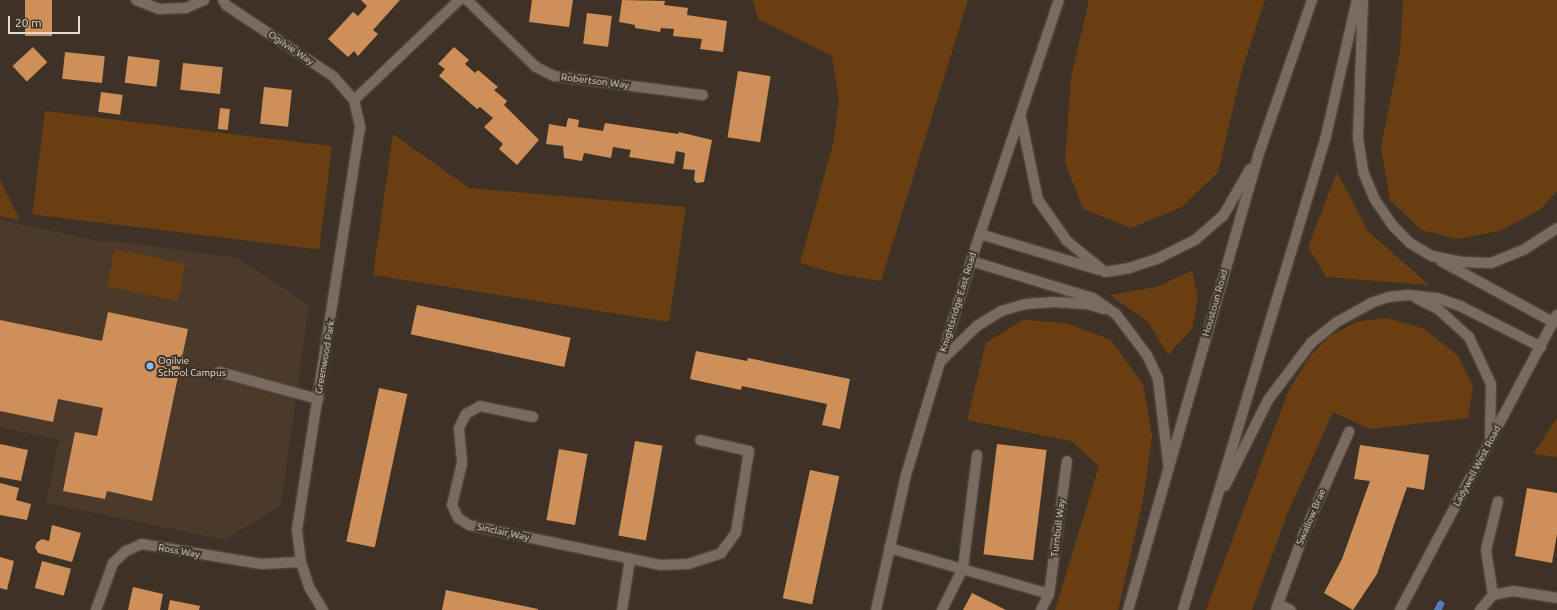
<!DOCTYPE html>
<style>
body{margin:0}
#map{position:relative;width:1557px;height:610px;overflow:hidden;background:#3e3227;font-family:Ubuntu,sans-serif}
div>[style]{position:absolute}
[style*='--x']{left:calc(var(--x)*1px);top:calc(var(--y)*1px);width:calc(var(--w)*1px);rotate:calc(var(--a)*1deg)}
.built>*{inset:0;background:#4b392a}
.green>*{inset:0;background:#6b3e11;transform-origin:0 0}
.stream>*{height:7px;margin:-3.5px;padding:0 3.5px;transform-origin:3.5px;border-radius:3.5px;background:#527fba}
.building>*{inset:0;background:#ce8f59;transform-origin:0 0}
.roads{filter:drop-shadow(0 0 1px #5a5047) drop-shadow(0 0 1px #5a5047)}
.lane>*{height:10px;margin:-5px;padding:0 5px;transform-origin:5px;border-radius:5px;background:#7a6b60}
.street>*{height:10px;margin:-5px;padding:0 5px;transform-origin:5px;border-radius:5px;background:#7a6b60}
.secondary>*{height:10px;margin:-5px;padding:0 5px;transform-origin:5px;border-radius:5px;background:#7a6b60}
.dots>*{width:11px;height:11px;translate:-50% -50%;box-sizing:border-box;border:2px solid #3e3227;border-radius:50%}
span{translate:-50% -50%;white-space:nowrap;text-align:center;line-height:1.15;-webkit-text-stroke:4px #3e3227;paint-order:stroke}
.street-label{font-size:10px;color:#e4dcd5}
.poi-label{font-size:10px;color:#e4dcd5}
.left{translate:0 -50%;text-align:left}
.scale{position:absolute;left:8px;top:16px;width:72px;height:18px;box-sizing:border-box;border:2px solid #e4dcd5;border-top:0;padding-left:5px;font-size:12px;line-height:14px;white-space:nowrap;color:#e4dcd5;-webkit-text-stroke:3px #3e3227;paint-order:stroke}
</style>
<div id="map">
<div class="built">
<div style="clip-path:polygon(0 220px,104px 242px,114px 241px,238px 258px,309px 305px,281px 505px,226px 540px,46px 503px,59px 440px,0 427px)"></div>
</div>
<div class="green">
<div style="clip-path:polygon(753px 0,968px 0,881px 281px,838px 274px,800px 263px,833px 144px,839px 100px,832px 56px,758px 19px)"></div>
<div style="clip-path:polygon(1089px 0,1265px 0,1242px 70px,1218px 172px,1182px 207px,1131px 228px,1083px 209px,1065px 162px,1071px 78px)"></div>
<div style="clip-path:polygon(1403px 0,1557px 0,1557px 191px,1540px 210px,1499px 231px,1458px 239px,1421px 230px,1390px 200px,1381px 148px,1400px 52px)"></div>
<div style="left:45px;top:111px;width:289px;height:104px;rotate:7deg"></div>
<div style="clip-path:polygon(393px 134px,469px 188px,686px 207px,669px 322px,373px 275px)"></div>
<div style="clip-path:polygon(1337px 172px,1368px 231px,1429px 285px,1326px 277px,1308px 247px)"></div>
<div style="clip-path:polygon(0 180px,20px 220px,0 216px)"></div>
<div style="left:115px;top:249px;width:72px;height:38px;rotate:12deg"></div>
<div style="clip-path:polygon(1192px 271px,1198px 298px,1192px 329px,1168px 355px,1148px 322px,1110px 295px,1156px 287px)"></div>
<div style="clip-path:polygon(1387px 318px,1425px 329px,1458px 356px,1473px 386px,1468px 418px,1370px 429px,1333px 412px,1288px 512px,1252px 610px,1206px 610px,1288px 392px,1309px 357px,1330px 336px,1356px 322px)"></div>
<div style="clip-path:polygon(1023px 320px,1066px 323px,1111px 340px,1143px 384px,1152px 436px,1143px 500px,1118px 610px,1055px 610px,1099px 466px,1071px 441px,967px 420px,986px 343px)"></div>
<div style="clip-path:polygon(1557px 418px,1557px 457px,1533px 454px)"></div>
</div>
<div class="stream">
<div style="--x:1437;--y:610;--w:7;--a:-63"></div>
</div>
<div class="building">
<div style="left:25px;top:0;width:27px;height:36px"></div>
<div style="clip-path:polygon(361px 0,400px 0,373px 30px,378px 34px,358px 56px,354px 51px,348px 57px,328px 39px,353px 12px,358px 16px,367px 6px)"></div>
<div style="clip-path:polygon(532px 0,573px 0,569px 27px,529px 22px)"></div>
<div style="clip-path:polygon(622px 0,665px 1px,664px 5px,688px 8px,687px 15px,727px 21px,723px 52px,700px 49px,702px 39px,673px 36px,674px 29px,661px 28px,660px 32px,648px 30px,635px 28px,635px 25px,619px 22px)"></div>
<div style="left:587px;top:13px;width:25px;height:31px;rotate:7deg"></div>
<div style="left:33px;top:47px;width:21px;height:28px;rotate:47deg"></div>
<div style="clip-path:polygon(454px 47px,469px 60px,465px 64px,475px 73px,478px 70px,498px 87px,494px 90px,507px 101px,504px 105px,539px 140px,517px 165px,499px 149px,503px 144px,484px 127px,493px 118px,480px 107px,477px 109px,439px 76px,445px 69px,438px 64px)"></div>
<div style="left:65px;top:52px;width:40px;height:27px;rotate:6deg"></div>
<div style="left:128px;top:56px;width:32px;height:27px;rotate:7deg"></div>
<div style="left:183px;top:63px;width:40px;height:27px;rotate:6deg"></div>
<div style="left:738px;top:71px;width:33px;height:67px;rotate:9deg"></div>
<div style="left:264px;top:87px;width:28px;height:37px;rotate:6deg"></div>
<div style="left:101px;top:92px;width:22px;height:20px;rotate:8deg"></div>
<div style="left:220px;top:108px;width:10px;height:21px;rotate:6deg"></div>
<div style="clip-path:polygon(568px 118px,579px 120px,578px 127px,603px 131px,605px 123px,678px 134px,679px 132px,712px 140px,704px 182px,697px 183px,694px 180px,695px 170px,683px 169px,685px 153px,676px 151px,674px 164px,629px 157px,631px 150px,613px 147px,611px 158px,584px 153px,582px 161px,564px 158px,563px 146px,546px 144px,549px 124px,566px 127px)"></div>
<div style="left:417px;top:305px;width:157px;height:30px;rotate:12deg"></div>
<div style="clip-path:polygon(108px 312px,188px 329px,152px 501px,107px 491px,105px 499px,63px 491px,75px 432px,97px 436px,103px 408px,58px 399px,53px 422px,0 411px,0 320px,102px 341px)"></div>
<div style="clip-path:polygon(696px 351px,747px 361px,748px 358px,850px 379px,840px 429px,822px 425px,827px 404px,742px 386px,741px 390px,690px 379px)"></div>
<div style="left:379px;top:388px;width:29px;height:157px;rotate:12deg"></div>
<div style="left:635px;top:441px;width:28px;height:96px;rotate:10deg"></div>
<div style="clip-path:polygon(0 444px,28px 450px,21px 481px,0 477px)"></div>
<div style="left:997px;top:444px;width:50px;height:111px;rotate:7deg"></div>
<div style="clip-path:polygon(1360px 445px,1429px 455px,1424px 490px,1407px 487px,1377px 574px,1353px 610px,1324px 593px,1342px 559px,1370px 481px,1354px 479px)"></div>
<div style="left:559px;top:449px;width:29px;height:72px;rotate:10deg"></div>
<div style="left:810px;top:470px;width:30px;height:131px;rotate:12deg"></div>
<div style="clip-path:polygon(0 483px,19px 488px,16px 500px,31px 504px,27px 520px,0 515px)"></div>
<div style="clip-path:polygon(1527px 488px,1557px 493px,1557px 534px,1552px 563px,1515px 556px)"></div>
<div style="clip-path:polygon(52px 525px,81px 533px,72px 562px,38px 553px,35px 547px,37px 542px,42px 539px,49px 541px)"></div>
<div style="clip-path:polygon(0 557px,14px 561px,7px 590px,0 588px)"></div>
<div style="left:42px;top:561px;width:30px;height:28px;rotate:15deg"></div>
<div style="clip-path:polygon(133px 587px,163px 594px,160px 610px,128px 610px)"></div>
<div style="clip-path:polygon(446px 590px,538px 609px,538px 610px,442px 610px)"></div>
<div style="clip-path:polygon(972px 593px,1006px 610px,963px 610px)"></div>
<div style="clip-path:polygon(170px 600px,200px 606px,199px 610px,168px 610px)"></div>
</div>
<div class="roads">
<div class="lane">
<div style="--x:219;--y:372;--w:103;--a:15.3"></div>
<div style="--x:889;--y:548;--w:166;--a:16"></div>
<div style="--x:1493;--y:595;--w:46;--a:-98.8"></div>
<div style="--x:1486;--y:550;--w:50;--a:-76.2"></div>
<div style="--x:942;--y:610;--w:47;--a:-63.4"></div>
<div style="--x:963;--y:568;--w:114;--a:-82.9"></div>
<div style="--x:1041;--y:610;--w:18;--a:-63"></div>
<div style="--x:1049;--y:594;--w:134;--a:-82.3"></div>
</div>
<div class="street">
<div style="--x:136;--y:0;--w:25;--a:21"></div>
<div style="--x:159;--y:9;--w:27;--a:-2"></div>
<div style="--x:186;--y:8;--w:20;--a:-24"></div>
<div style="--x:223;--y:0;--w:6;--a:59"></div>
<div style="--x:226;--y:5;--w:128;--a:33.6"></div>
<div style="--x:333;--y:76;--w:32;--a:49"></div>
<div style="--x:354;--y:100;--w:28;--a:77"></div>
<div style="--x:360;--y:127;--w:408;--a:98.9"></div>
<div style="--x:297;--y:530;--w:32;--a:83"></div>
<div style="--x:301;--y:562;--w:26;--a:72"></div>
<div style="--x:309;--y:587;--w:27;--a:59"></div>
<div style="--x:467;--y:0;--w:96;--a:44.2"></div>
<div style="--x:536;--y:67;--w:20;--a:27"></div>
<div style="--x:554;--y:76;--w:150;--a:7.3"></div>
<div style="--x:354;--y:100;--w:145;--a:-43.6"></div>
<div style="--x:533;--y:417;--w:54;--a:-168.3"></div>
<div style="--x:480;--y:406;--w:16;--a:150"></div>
<div style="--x:466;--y:414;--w:16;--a:117"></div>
<div style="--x:459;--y:428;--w:35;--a:85"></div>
<div style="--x:462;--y:463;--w:43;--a:103.4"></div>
<div style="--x:452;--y:505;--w:14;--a:65"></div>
<div style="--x:458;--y:518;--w:13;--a:32"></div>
<div style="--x:469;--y:525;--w:196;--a:11.8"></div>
<div style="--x:661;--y:565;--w:27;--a:-2"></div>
<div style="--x:688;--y:564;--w:35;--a:-18"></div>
<div style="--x:721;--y:553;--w:26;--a:-54"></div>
<div style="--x:736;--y:532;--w:82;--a:-80.9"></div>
<div style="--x:749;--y:451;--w:50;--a:-167.3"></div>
<div style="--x:1278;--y:604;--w:76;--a:-69.9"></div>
<div style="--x:1304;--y:533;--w:111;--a:-66"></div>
<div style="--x:96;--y:610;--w:50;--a:-70.1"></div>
<div style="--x:113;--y:563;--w:18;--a:-43"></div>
<div style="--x:126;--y:551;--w:17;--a:-24"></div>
<div style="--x:142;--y:544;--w:121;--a:9.5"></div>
<div style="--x:261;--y:564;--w:40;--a:-2.9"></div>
<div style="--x:622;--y:610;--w:52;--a:-81.1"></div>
<div style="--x:1276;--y:610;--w:6;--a:-72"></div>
<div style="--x:1278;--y:604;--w:14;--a:25"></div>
<div style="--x:1480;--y:610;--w:20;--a:-49"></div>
<div style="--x:1493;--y:595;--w:20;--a:-11"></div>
<div style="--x:1513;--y:591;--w:45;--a:9"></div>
</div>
<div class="secondary">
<div style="--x:1363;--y:0;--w:138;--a:92.1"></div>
<div style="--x:1358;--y:138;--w:36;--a:81"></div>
<div style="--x:1364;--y:174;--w:28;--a:67"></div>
<div style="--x:1375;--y:200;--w:33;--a:55"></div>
<div style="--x:1394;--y:227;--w:23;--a:45"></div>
<div style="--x:1410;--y:243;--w:26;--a:31"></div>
<div style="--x:1432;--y:256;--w:32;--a:11"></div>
<div style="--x:1463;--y:262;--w:28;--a:2"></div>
<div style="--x:1491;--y:263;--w:37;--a:-22"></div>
<div style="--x:1525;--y:249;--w:38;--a:-33"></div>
<div style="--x:1021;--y:118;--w:84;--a:78.3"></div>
<div style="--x:1038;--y:200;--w:50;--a:54.7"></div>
<div style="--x:1067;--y:241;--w:49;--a:39.2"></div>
<div style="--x:1105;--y:272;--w:24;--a:-9"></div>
<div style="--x:1129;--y:268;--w:32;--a:-18"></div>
<div style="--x:1159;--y:258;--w:40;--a:-26.6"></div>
<div style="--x:1195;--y:240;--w:37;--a:-41"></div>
<div style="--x:1223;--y:216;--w:54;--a:-60.1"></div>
<div style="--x:980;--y:234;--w:124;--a:16.8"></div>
<div style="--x:971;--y:261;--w:127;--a:16.9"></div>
<div style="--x:1093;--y:298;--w:28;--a:35"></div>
<div style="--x:1116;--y:314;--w:51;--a:52.9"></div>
<div style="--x:1147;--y:355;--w:26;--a:65"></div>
<div style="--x:1158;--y:379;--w:85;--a:83.2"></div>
<div style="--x:1441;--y:261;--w:128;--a:28.6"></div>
<div style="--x:1416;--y:298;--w:25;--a:27"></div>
<div style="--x:1438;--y:309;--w:42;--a:42.1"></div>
<div style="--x:1469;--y:337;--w:52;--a:64.9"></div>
<div style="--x:1491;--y:384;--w:53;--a:91.1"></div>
<div style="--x:942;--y:360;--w:49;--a:-44.2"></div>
<div style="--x:977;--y:326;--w:28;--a:-32"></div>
<div style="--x:1001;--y:311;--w:25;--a:-16"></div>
<div style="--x:1025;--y:304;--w:30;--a:-4"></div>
<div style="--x:1055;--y:302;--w:32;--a:4"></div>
<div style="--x:1087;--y:304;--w:17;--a:17"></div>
<div style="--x:1225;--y:486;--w:96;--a:-63.4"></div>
<div style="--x:1268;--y:400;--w:71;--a:-53"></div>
<div style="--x:1311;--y:343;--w:33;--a:-39"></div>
<div style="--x:1337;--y:322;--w:39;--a:-29"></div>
<div style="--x:1371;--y:303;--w:18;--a:-19"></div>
<div style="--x:1388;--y:297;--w:20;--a:-6"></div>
<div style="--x:1408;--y:295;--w:29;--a:6"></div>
<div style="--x:1437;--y:298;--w:24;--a:19"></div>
<div style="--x:1460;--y:306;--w:91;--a:26.8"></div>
<div style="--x:876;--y:610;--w:138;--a:-77.5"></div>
<div style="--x:906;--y:475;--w:118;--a:-73.3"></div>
<div style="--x:940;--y:362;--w:106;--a:-72.9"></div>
<div style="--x:971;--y:261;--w:275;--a:-71.4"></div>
<div style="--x:1128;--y:610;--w:472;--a:-74"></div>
<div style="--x:1258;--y:156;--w:165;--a:-70.9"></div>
<div style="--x:1183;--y:610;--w:495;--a:-73.2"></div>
<div style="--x:1326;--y:136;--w:139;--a:-77.2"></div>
<div style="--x:1400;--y:610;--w:334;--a:-62"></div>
</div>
</div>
<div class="dots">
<div style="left:150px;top:366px;background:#88bafc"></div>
</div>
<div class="street-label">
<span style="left:291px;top:48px;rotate:34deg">Ogilvie Way</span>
<span style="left:595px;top:81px;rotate:7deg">Robertson Way</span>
<span style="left:958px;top:302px;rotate:-73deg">Knightsridge East Road</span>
<span style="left:1215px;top:303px;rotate:-74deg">Houstoun Road</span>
<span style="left:325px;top:357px;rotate:-80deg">Greenwood Park</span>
<span style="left:1477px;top:466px;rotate:-62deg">Ladywell West Road</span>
<span style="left:1311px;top:517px;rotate:-67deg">Swallow Brae</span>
<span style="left:1058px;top:528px;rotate:-83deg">Turnbull Way</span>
<span style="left:503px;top:532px;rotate:12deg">Sinclair Way</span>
<span style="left:179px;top:551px;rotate:10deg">Ross Way</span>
</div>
<div class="poi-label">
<span class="left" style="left:158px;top:366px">Ogilvie<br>School Campus</span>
</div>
<div class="scale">20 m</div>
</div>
